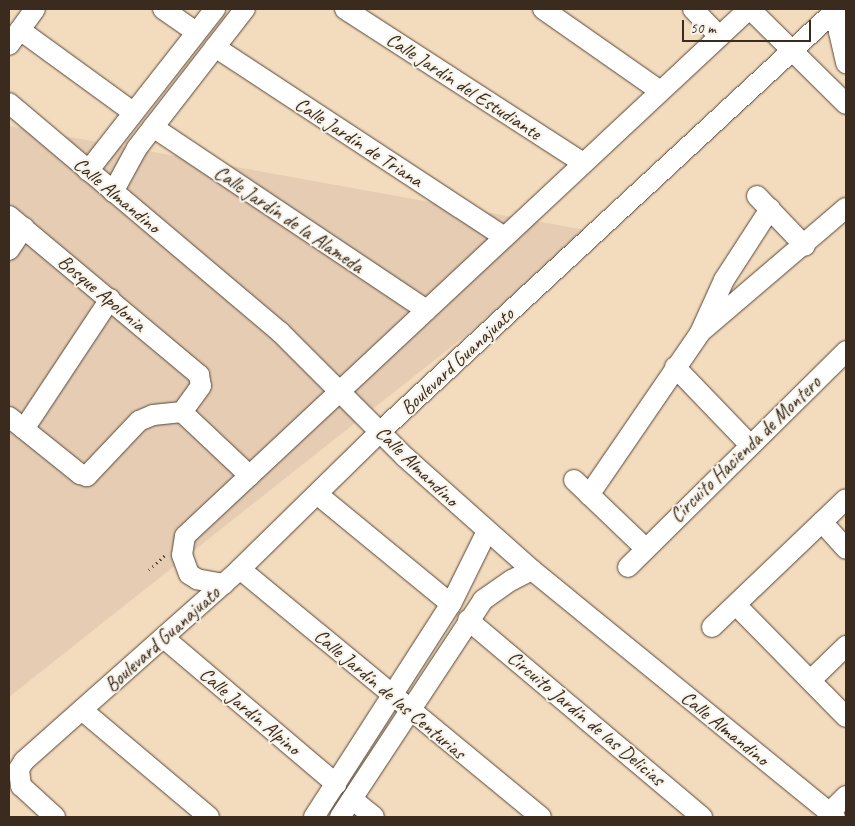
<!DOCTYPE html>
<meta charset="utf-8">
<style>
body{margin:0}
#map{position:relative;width:855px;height:826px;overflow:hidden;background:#f3dbbd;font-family:Caveat,sans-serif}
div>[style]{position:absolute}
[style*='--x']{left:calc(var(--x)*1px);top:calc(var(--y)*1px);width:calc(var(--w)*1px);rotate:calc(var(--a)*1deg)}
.built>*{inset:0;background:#e5ccb3}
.path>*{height:3px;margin-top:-1.5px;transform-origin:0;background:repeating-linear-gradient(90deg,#574536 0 1px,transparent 0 5px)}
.roads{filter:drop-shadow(0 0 1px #574536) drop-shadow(0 0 1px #574536)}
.minor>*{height:20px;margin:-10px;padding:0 10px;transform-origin:10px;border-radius:10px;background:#fff}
span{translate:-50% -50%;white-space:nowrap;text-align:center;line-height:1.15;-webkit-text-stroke:4px #f7f3e8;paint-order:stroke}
.street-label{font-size:20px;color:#3b2a1e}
.frame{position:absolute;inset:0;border:10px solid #3b2a1e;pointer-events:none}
.scale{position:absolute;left:682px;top:20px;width:129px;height:22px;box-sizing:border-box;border:2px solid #3b2a1e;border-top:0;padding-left:6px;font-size:15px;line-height:18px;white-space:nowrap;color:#3b2a1e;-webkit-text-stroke:4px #f7f3e8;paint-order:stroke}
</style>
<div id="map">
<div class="built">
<div style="clip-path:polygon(9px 126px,596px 232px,9px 697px)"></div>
</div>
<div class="path">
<div style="--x:149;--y:570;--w:22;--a:-43"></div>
</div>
<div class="roads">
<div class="minor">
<div style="--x:163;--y:9;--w:40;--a:34.9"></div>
<div style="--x:345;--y:9;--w:283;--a:32.9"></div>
<div style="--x:543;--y:9;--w:143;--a:35"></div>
<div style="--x:693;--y:9;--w:37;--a:46"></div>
<div style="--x:750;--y:9;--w:135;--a:44.7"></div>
<div style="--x:839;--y:9;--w:23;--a:90"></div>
<div style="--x:839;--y:32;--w:32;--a:77"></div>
<div style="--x:20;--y:30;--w:140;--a:36"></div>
<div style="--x:9;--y:45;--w:44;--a:-54.2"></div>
<div style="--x:215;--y:47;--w:346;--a:33.3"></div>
<div style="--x:9;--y:103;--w:355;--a:40.2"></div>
<div style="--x:280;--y:332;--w:177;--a:45"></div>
<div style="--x:405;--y:457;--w:170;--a:41.7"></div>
<div style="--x:532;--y:570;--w:391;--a:39.2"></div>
<div style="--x:153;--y:127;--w:329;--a:33.8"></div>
<div style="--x:88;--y:171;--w:206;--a:-51.9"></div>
<div style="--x:113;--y:192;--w:50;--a:-61.4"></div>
<div style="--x:137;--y:148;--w:176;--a:-52.2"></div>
<div style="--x:757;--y:196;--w:69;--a:46.2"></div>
<div style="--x:9;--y:216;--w:248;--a:39.9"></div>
<div style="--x:199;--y:375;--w:11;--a:80"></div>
<div style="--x:201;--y:386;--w:32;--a:126"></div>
<div style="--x:182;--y:412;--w:29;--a:174"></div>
<div style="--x:153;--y:415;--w:15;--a:157"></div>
<div style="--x:139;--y:421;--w:76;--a:133.4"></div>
<div style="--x:87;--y:476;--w:7;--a:-164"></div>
<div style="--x:80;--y:474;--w:91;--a:-141.2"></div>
<div style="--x:9;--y:250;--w:27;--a:-56"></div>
<div style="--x:703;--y:330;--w:188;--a:-40.5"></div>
<div style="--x:675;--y:367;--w:107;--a:46.1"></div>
<div style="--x:182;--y:412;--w:93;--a:43.3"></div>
<div style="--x:24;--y:429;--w:156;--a:-56.5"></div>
<div style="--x:574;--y:480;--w:98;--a:43.8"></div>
<div style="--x:317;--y:494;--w:173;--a:39.4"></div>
<div style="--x:589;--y:495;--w:196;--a:-55.6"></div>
<div style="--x:700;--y:333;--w:58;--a:-65.6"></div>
<div style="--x:724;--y:280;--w:85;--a:-57.1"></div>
<div style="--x:822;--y:522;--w:36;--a:48"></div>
<div style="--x:628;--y:567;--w:307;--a:-44.7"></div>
<div style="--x:240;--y:569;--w:390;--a:39.5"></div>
<div style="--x:224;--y:584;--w:27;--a:-170"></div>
<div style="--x:197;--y:579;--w:9;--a:-148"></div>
<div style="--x:189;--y:574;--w:20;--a:-110"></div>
<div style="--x:182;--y:555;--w:19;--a:-81"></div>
<div style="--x:185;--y:536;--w:772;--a:-43.06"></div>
<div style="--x:736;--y:605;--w:157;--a:45.5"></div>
<div style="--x:468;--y:620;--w:306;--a:40.1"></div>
<div style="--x:712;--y:627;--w:185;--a:-43.7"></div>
<div style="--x:164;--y:638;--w:226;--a:40.3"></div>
<div style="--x:811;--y:680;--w:49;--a:-44.2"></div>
<div style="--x:82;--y:710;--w:166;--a:40.1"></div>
<div style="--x:352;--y:799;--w:28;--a:39"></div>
<div style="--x:829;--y:813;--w:24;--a:-45"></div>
<div style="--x:55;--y:817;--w:46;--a:-137.6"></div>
<div style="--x:21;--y:786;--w:17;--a:-97"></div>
<div style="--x:19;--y:769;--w:9;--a:-58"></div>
<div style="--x:24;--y:761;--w:289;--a:-41.6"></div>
<div style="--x:240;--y:569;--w:197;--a:-44.4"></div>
<div style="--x:381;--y:431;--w:621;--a:-42.78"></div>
<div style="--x:314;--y:817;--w:253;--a:-57.3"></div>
<div style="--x:451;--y:604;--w:81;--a:-63.7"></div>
<div style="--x:340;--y:817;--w:260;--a:-56.6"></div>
<div style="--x:483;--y:600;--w:35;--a:-35"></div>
<div style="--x:512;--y:580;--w:22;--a:-27"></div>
</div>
</div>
<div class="street-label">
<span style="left:464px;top:86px;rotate:33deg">Calle Jardín del Estudiante</span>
<span style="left:359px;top:142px;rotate:33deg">Calle Jardín de Triana</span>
<span style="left:117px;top:195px;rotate:40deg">Calle Almandino</span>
<span style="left:289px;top:219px;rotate:34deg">Calle Jardín de la Alameda</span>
<span style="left:102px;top:293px;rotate:40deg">Bosque Apolonia</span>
<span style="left:457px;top:361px;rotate:-43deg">Boulevard Guanajuato</span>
<span style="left:745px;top:449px;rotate:-44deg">Circuito Hacienda de Montero</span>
<span style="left:417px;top:466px;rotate:44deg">Calle Almandino</span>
<span style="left:162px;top:639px;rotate:-42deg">Boulevard Guanajuato</span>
<span style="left:390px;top:694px;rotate:40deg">Calle Jardín de las Centurias</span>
<span style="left:250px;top:711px;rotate:40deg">Calle Jardín Alpino</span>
<span style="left:586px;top:718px;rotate:40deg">Circuito Jardín de las Delicias</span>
<span style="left:725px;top:728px;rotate:39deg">Calle Almandino</span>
</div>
<div class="frame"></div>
<div class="scale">50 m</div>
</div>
